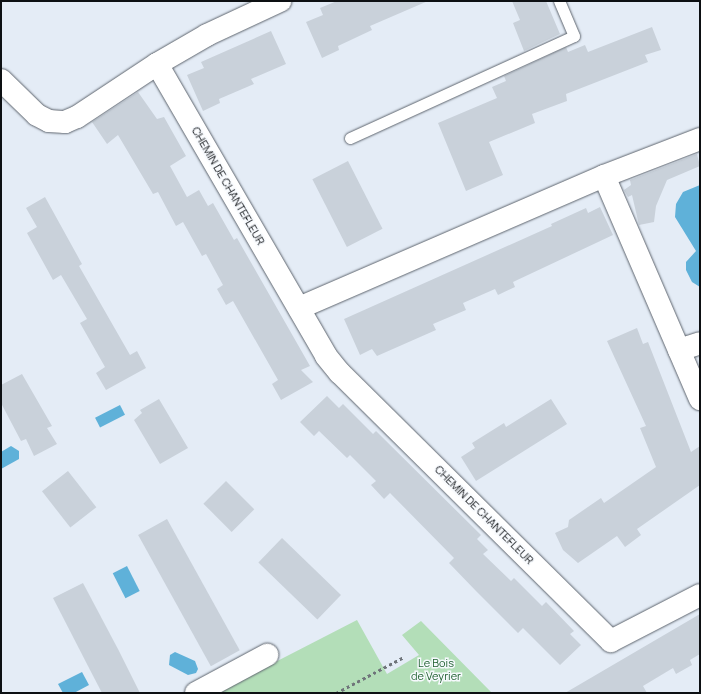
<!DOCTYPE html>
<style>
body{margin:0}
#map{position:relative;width:701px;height:694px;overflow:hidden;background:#e4ecf6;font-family:Manrope,sans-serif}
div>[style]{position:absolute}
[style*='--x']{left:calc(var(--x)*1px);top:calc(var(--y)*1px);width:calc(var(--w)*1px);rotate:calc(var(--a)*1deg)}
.green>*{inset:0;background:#b3deb8}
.water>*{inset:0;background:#5fb1d9;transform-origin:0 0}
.building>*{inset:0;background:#c9d1da;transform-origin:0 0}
.path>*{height:2.5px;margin-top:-1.25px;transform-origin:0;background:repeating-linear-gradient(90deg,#6f747a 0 3px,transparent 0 6px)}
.roads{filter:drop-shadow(0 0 1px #5e656e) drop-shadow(0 0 1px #5e656e)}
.service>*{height:11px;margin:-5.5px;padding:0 5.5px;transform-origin:5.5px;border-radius:5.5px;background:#fff}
.minor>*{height:22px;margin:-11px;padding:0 11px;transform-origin:11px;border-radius:11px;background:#fff}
span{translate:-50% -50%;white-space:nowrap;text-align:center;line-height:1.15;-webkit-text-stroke:3px #f6f9fd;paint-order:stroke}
.street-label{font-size:11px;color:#0d1013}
.park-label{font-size:11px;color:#1f602f}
.frame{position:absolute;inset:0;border:2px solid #0d1013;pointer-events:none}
</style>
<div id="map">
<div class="green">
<div style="clip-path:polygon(357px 620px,387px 674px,419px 655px,402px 635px,421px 621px,492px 693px,215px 693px)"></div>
</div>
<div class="water">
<div style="clip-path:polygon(700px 185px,700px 287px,692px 282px,686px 270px,686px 262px,696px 251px,675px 217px,676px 204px,683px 192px)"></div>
<div style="left:120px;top:405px;width:11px;height:28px;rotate:63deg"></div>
<div style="clip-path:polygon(11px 446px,19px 451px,19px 459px,1px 469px,1px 452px)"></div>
<div style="left:127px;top:566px;width:28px;height:16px;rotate:63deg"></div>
<div style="clip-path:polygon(175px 652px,195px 661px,198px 669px,196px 673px,188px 675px,169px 665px,170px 655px)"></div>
<div style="clip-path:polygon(82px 672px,89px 685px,74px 693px,63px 693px,58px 684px)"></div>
</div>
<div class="building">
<div style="clip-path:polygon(337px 1px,428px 1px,370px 26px,372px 30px,338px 46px,339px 50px,322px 58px,306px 22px,323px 15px,320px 8px)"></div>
<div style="clip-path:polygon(512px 1px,546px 1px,560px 34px,524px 51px,513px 23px,520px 20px)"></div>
<div style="clip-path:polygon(652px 27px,661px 50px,645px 55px,648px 62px,566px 94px,567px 101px,532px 114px,535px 123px,489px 142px,503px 175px,466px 191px,438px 123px,497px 98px,492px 87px,506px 81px,504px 76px,566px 47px,568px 52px,585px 45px,588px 52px)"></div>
<div style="clip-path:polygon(271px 31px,286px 64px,251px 79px,254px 84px,219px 99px,220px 103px,203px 111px,187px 75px,204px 68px,201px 62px)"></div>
<div style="clip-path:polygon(138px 92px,157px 119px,164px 117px,186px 156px,170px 166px,187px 197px,199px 190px,208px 206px,213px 203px,234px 240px,237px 238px,310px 366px,301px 370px,313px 382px,281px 400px,272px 384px,278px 380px,233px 301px,226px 305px,217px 289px,223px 285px,206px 254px,202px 256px,183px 222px,176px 226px,158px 192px,153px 194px,118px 135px,107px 144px,92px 122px)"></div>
<div style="clip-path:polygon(697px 154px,700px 166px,667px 180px,656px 206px,654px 222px,639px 225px,632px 195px,628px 197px,624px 190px,631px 185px,630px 180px)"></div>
<div style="left:348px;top:161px;width:76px;height:40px;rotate:63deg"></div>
<div style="clip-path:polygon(45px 197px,82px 264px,79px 266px,130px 355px,137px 351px,146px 368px,106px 390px,96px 373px,105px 367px,80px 323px,87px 319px,61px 275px,53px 280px,27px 233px,37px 227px,26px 208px)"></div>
<div style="clip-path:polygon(600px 207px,613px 235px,513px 282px,515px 287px,498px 295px,495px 289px,463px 303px,466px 310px,433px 324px,436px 330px,377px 356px,372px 349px,360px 355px,344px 319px,552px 226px,551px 224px,586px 208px,588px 213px)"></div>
<div style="clip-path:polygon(637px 328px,643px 344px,648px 342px,691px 452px,700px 446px,700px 485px,637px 529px,641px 535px,625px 547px,617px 536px,578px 563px,563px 550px,555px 533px,568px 527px,569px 520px,601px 498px,604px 503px,656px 467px,640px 428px,646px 426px,607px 341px)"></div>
<div style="clip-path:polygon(22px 374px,52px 426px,47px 428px,57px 444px,34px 456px,26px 439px,21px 441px,1px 403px,1px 385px)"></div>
<div style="clip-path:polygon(327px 396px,339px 408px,343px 404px,373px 434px,376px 431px,481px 535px,477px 539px,488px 550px,483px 554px,511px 581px,514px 578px,542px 606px,546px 602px,574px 631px,570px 634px,581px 645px,560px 665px,523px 628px,518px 633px,476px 591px,449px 563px,454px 558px,390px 493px,384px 499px,371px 485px,376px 481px,350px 455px,347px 458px,319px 431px,314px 436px,300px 422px)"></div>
<div style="clip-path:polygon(159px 399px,188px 448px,160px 464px,134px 420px,142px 413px,140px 410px)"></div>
<div style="clip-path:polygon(551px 399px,567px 424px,476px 481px,461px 457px,475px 448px,472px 443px,504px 423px,506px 427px)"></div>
<div style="left:68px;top:471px;width:46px;height:33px;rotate:52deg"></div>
<div style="left:226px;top:481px;width:40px;height:32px;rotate:45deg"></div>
<div style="left:167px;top:519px;width:150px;height:33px;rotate:61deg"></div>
<div style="left:282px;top:538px;width:82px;height:34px;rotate:44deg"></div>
<div style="clip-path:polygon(83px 583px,119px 651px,140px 693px,102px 693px,89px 668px,53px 598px)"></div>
<div style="clip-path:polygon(700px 614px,700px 654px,690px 660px,692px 665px,676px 674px,673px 668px,643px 686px,647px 693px,565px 693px)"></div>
</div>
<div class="path">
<div style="--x:336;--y:693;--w:77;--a:-27.9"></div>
</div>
<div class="roads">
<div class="service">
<div style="--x:350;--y:138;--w:246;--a:-24.5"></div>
<div style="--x:574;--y:36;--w:38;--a:-113"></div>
</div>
<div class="minor">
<div style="--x:157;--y:64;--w:337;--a:59.9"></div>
<div style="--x:326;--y:356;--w:22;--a:51"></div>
<div style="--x:340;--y:373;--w:381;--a:44.7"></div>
<div style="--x:611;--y:641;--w:100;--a:-27.3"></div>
<div style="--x:1;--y:80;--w:50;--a:44.2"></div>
<div style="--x:37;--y:115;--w:13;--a:27"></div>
<div style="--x:49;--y:121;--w:16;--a:4"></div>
<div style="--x:65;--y:122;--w:13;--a:-23"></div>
<div style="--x:77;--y:117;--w:96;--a:-33.5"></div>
<div style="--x:157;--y:64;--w:58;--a:-30.1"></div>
<div style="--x:207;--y:35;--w:81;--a:-25"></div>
<div style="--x:604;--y:176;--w:243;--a:66.7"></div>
<div style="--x:299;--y:308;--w:332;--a:-23.4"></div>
<div style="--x:604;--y:176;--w:103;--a:-21.1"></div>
<div style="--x:679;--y:350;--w:22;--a:-18"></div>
<div style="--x:196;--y:693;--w:81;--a:-28.2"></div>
</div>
</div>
<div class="street-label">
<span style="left:228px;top:186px;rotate:60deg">CHEMIN DE CHANTEFLEUR</span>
<span style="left:484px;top:515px;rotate:45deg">CHEMIN DE CHANTEFLEUR</span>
</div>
<div class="park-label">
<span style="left:436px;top:670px">Le Bois<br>de Veyrier</span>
</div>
<div class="frame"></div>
</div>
